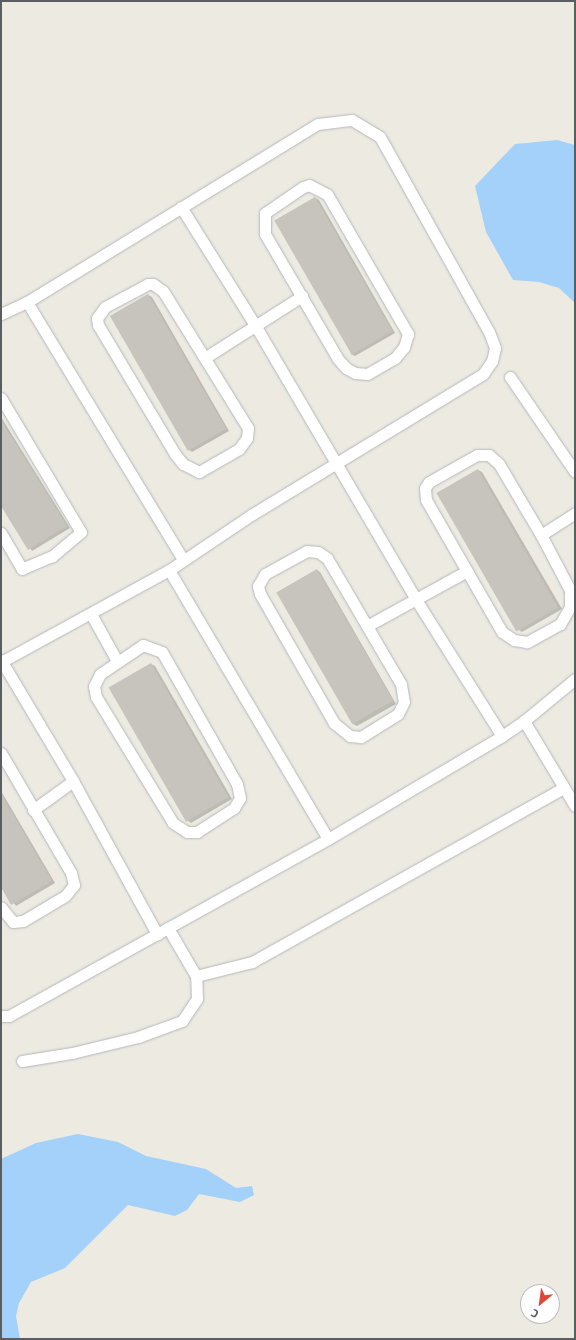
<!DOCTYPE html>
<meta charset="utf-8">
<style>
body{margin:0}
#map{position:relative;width:576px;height:1340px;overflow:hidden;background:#eceae1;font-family:"Exo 2",sans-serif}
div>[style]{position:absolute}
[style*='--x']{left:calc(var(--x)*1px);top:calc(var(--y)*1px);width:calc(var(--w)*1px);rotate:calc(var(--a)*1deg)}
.water>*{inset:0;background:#a4d1f9}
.shadow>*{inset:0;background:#0003}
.building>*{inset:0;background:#c7c4be;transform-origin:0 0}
.roads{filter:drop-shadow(0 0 1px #b4b7bb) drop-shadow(0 0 1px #b4b7bb)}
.service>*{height:11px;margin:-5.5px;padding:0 5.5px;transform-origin:5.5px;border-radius:5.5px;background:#fff}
span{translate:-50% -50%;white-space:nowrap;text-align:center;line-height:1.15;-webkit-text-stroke:4px #fff;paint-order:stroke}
.frame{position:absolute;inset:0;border:2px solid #5a5d61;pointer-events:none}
.north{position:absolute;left:520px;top:1284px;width:40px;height:40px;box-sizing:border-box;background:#fff;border:1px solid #bdbec0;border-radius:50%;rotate:209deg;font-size:11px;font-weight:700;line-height:16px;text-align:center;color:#5a5d61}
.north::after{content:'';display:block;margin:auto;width:14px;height:18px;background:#de4836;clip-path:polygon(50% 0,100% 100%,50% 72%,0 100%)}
</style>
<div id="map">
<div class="water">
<div style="clip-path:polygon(557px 140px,575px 145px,575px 303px,559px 288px,539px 282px,513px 280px,486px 232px,475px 186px,515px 144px)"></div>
<div style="clip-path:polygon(78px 1134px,118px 1142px,146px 1156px,206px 1169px,236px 1188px,252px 1186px,254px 1195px,240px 1202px,199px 1194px,187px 1210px,175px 1216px,128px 1205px,65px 1268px,31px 1282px,19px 1303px,16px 1316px,20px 1339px,1px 1339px,1px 1159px,36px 1143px)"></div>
</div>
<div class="shadow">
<div style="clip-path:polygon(315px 198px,319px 200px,395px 333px,355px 356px,351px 354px)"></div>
<div style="clip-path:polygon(148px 295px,152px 297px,229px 431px,192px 452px,189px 450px)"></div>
<div style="clip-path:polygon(1px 417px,70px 528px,32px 551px,1px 504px)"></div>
<div style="clip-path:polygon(478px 470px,482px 472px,562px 609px,522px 632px,519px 630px)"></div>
<div style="clip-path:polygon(316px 570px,320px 572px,396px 704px,357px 726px,353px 724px)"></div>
<div style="clip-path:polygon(151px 664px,155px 666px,232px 799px,191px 823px,188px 821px)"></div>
<div style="clip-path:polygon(1px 791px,55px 883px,16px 906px,1px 885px)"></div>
</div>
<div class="building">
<div style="left:315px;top:197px;width:155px;height:47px;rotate:60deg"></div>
<div style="left:148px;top:294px;width:156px;height:44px;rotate:60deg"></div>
<div style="clip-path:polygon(1px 420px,67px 526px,28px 550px,1px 506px)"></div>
<div style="left:478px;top:469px;width:160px;height:48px;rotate:60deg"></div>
<div style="left:317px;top:569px;width:152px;height:47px;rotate:60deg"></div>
<div style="left:151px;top:663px;width:155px;height:49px;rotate:60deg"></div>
<div style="clip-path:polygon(1px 794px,52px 881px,11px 905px,1px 887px)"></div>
</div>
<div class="roads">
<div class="service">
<div style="--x:309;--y:185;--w:20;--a:27"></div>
<div style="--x:327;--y:194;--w:162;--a:59.9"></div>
<div style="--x:408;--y:334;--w:14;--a:107"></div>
<div style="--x:404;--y:347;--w:14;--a:129"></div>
<div style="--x:395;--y:358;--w:32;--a:150"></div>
<div style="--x:367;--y:374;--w:12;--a:-175"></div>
<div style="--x:355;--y:373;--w:10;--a:-151"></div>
<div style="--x:346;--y:368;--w:12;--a:-132"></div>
<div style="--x:338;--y:359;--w:145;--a:-120.3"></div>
<div style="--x:265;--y:234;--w:21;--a:-90"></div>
<div style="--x:265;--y:213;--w:46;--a:-34.4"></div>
<div style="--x:303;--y:187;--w:6;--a:-18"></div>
<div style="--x:181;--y:207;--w:139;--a:57.9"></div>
<div style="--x:255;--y:325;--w:316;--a:59.6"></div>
<div style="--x:415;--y:598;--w:163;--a:57.8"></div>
<div style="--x:148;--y:284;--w:5;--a:0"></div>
<div style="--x:153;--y:284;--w:12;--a:35"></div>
<div style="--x:163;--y:291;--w:161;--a:58.2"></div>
<div style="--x:248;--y:428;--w:10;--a:96"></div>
<div style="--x:247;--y:438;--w:14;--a:126"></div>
<div style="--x:239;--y:449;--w:46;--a:150.1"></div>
<div style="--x:199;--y:472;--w:18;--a:-153"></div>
<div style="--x:183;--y:464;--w:13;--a:-129"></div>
<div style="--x:175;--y:454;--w:150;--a:-120.8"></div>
<div style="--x:98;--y:325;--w:7;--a:-98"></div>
<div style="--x:97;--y:318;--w:14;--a:-54"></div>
<div style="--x:105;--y:307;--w:49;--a:-28.1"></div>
<div style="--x:27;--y:302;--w:301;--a:58.8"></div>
<div style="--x:1;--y:314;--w:29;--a:-25"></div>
<div style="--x:27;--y:302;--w:341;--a:-31.5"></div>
<div style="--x:318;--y:124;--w:34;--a:-7"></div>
<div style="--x:352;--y:120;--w:33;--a:31"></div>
<div style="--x:380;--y:137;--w:223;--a:60.8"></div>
<div style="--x:489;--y:332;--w:17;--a:69"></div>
<div style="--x:495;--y:348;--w:13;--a:103"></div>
<div style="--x:492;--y:361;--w:16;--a:125"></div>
<div style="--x:483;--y:374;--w:271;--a:148.7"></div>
<div style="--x:251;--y:515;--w:99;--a:146.1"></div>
<div style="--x:169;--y:570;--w:192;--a:151.3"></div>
<div style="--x:206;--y:357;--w:114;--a:-32.4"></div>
<div style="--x:510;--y:377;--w:115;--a:55.6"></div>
<div style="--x:1;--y:398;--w:156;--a:59.2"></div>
<div style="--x:81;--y:532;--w:38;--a:140"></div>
<div style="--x:52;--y:556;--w:33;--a:157"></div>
<div style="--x:22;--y:569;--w:42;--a:-120.3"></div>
<div style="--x:477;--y:455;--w:12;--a:0"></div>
<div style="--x:489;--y:455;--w:13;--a:42"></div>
<div style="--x:499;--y:464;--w:82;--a:59.4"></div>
<div style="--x:541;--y:535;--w:62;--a:62.2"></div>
<div style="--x:570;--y:590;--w:17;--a:90"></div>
<div style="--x:570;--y:607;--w:20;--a:120"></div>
<div style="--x:560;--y:624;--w:38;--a:151"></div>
<div style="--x:527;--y:642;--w:13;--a:-171"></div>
<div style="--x:514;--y:640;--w:14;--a:-146"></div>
<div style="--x:502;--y:632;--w:152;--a:-119.9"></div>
<div style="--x:426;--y:500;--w:12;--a:-95"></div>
<div style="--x:425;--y:488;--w:7;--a:-56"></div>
<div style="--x:429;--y:482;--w:55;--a:-29.4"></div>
<div style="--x:541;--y:535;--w:40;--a:-32.9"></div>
<div style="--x:307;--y:551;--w:11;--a:5"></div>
<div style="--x:318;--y:552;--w:11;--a:34"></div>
<div style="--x:327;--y:558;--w:146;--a:59.6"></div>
<div style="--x:401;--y:684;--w:18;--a:81"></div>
<div style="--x:404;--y:702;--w:13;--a:117"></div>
<div style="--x:398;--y:714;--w:44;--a:148.1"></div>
<div style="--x:361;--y:737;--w:11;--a:-175"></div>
<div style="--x:350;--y:736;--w:21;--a:-141"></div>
<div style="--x:334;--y:723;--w:149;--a:-119.8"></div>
<div style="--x:260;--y:594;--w:8;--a:-104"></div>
<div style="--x:258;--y:586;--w:14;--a:-60"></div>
<div style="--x:265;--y:574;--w:48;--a:-28.7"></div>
<div style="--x:169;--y:570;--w:312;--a:59.4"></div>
<div style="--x:91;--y:614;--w:54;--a:61"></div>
<div style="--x:367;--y:626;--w:114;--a:-28.8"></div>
<div style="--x:143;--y:645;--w:20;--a:20"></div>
<div style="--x:162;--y:652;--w:152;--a:60.4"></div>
<div style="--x:237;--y:784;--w:14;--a:78"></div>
<div style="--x:240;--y:798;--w:12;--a:121"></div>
<div style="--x:234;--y:808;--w:44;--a:147"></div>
<div style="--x:197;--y:832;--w:10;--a:180"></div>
<div style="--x:187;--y:832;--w:17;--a:-147"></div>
<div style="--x:173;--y:823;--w:148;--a:-121.4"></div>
<div style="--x:96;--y:697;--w:11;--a:-100"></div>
<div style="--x:94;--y:686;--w:13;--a:-63"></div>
<div style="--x:100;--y:674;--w:52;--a:-34"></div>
<div style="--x:1;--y:660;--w:141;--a:59.2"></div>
<div style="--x:73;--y:781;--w:175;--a:61.2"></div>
<div style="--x:524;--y:721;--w:99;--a:59"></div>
<div style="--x:1;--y:753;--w:139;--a:59.7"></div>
<div style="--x:71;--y:873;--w:12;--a:76"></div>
<div style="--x:74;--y:885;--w:14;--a:129"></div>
<div style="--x:65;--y:896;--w:49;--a:149.2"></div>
<div style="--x:23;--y:921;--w:10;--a:174"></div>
<div style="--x:13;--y:922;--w:19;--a:-129"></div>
<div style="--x:33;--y:810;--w:49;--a:-35.9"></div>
<div style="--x:196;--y:976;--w:58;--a:-14"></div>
<div style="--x:252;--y:962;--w:356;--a:-29.2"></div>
<div style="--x:1;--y:1016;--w:8;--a:0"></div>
<div style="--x:9;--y:1016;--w:365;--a:-29"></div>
<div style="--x:328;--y:839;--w:202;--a:-30.6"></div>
<div style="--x:502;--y:736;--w:27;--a:-34"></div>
<div style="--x:524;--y:721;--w:66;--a:-39.5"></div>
<div style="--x:22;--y:1061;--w:51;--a:-9.1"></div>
<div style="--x:72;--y:1053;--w:68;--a:-13.6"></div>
<div style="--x:138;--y:1037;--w:47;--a:-20"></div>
<div style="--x:182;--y:1021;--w:27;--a:-56"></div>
<div style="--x:197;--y:999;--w:23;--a:-92"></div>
<div style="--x:196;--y:976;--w:56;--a:-120.3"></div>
</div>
</div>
<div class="frame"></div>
<div class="north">С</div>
</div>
